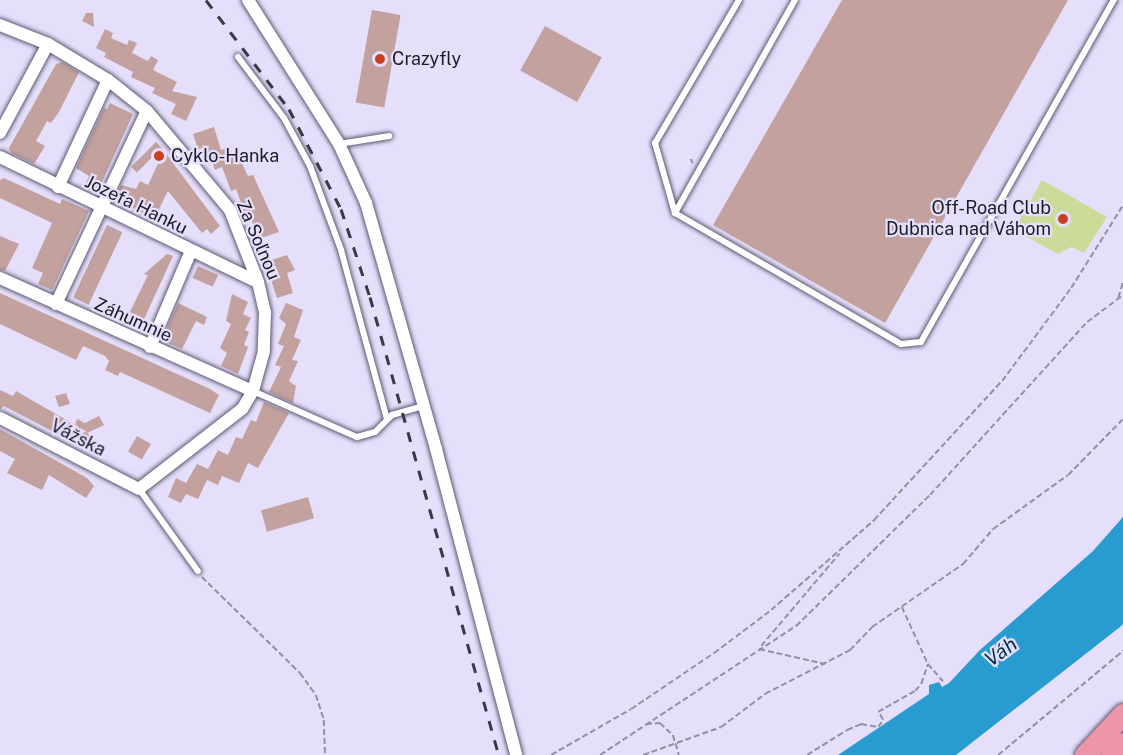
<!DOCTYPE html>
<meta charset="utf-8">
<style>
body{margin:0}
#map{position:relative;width:1123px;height:755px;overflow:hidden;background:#e5dffc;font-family:"Public Sans",sans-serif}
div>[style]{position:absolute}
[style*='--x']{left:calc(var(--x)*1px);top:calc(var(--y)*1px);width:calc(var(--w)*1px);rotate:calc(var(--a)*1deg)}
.green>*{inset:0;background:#cddb9a}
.water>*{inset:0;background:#289bd0}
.building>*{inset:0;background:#c2a19e;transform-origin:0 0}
.path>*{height:1.5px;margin-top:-0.75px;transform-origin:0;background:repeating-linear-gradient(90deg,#948fa5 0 6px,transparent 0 9px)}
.roads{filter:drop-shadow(0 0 2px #5e5871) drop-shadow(0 0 2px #5e5871)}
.lane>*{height:6px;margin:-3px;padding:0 3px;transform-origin:3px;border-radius:3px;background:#fff}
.street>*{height:12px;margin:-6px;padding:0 6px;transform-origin:6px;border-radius:6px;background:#fff}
.highway>*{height:21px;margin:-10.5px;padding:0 10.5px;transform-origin:10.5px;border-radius:10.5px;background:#ec95a8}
.rail>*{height:3px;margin-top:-1.5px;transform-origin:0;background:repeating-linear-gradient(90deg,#3b3845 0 10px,transparent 0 20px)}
.dots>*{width:16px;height:16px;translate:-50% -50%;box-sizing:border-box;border:3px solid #e5dffc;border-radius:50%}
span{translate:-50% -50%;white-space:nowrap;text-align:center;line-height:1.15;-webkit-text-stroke:4.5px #e5dffc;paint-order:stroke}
.poi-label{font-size:18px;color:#1e1b25}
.left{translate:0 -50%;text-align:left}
.right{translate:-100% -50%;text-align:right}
.street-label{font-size:18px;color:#1e1b25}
.water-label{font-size:20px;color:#003045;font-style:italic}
</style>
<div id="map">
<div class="green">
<div style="clip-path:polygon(1042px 180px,1107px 217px,1084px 253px,1071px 247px,1058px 254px,1021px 234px,1019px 221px)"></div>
</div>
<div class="water">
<div style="clip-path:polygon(1123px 517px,1123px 624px,1120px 627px,956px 755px,838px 755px,929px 694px,929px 685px,939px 682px,942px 687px,949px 683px,980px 650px,1093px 551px)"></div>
</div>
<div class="building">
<div style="clip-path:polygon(842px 0,1068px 0,885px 323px,713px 225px)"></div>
<div style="left:372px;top:10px;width:29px;height:94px;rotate:10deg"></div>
<div style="clip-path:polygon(86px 13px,93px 13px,94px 27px,82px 21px)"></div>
<div style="left:545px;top:26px;width:65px;height:51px;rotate:29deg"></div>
<div style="clip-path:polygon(105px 29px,113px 33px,111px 38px,127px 45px,129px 40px,137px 43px,132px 53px,148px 61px,151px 56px,158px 60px,153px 70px,177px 82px,172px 91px,197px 97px,186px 121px,171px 114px,176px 104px,152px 93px,155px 88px,131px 77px,133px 72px,104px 57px,106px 53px,96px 48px)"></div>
<div style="clip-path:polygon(62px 62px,79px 72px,59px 112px,51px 123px,47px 121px,36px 141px,45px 146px,34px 164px,11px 153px,9px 148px,56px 64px)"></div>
<div style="clip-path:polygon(110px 103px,133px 114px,97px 193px,84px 187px,89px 176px,76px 168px,104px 108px,107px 109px)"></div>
<div style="clip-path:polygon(214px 127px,221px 150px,230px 147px,232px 154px,237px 153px,248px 176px,253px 175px,279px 232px,258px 239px,249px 213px,245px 214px,236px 189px,231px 191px,222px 167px,215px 170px,207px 147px,198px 149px,193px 134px)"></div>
<div style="left:156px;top:142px;width:8px;height:35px;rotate:45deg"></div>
<div style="clip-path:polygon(164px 151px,220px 226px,211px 234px,207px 229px,202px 233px,168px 191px,154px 219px,115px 198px,121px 185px,136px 189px,140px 181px,148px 185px)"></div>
<div style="clip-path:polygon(4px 178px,60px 204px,62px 199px,89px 211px,52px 290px,38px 284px,43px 273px,32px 268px,52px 223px,0 198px,0 180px)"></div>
<div style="left:107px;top:225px;width:17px;height:80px;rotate:25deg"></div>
<div style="clip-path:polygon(0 236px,19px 244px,5px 271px,0 270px)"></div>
<div style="clip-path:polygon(167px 254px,173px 256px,140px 328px,125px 322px,148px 275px,144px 274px)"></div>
<div style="clip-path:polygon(287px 255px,295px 270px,287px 273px,293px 293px,277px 298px,265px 262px)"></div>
<div style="left:198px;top:266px;width:22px;height:13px;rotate:24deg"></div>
<div style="clip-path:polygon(0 293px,210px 389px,219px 395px,210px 413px,120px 372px,118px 376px,105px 370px,109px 361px,105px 356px,83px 346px,76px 360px,0 324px)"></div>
<div style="clip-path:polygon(232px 294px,248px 302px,243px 314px,251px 318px,245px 330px,249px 332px,244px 345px,248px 347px,238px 374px,221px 366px,227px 353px,220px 348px,231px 324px,226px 321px)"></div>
<div style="clip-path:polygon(178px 303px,207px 317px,204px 325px,196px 321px,182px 349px,162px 340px)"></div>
<div style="clip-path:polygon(286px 303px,303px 310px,294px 337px,301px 340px,292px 360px,298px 361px,289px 381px,296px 386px,293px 403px,269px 392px,281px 367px,275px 365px,284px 346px,278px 344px,286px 324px,279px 318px)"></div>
<div style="clip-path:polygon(0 390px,13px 396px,16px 391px,75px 425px,77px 419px,85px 423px,99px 416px,104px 425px,87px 433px,104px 448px,100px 456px,4px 406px,0 410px)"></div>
<div style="clip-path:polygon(66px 393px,70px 404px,59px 407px,55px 396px)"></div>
<div style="clip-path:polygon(264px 402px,289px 413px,258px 468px,248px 463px,239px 483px,222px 476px,218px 485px,207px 480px,198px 499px,186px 494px,181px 503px,168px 497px,176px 478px,186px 483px,197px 464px,208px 469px,218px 450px,228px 455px,236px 437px,242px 439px,251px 420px,256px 422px)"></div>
<div style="clip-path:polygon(0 429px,87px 478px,94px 486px,86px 498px,49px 475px,42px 490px,7px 473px,15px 459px,0 451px)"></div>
<div style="left:137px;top:436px;width:16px;height:18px;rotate:30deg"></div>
<div style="left:308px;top:497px;width:22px;height:49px;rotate:74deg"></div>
</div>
<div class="path">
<div style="--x:691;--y:159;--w:5;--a:68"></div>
<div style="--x:1118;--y:298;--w:17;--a:-73"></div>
<div style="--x:202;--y:577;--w:137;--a:44.4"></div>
<div style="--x:300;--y:673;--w:27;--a:54"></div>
<div style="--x:316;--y:695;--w:26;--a:72"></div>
<div style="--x:324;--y:720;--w:35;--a:88"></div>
<div style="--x:902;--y:607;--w:63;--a:65.5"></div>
<div style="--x:928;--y:664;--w:23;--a:49"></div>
<div style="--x:761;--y:646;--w:121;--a:-49.7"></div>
<div style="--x:759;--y:649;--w:68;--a:12.8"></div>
<div style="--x:646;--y:724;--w:14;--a:-4"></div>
<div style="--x:660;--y:723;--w:18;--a:43"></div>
<div style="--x:673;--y:735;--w:21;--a:73"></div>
<div style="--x:551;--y:755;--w:92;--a:-29.9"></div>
<div style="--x:631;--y:709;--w:100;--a:-34"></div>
<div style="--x:714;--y:653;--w:71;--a:-37"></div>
<div style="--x:771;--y:610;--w:137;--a:-41.1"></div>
<div style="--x:874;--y:520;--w:189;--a:-47.4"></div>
<div style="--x:1002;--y:381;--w:116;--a:-53.4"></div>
<div style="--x:1071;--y:288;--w:98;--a:-57.9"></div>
<div style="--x:600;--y:755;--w:235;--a:-33.4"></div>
<div style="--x:796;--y:626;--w:187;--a:-44.4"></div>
<div style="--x:930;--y:495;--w:234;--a:-47.8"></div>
<div style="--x:1087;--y:322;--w:45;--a:-36.9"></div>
<div style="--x:643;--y:755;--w:83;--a:-19.7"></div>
<div style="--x:721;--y:727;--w:55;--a:-36.9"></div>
<div style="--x:765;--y:694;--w:96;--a:-27.4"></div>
<div style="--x:850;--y:650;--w:32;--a:-46"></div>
<div style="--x:872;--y:627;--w:111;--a:-34.7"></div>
<div style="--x:963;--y:564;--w:46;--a:-49.4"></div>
<div style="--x:993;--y:529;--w:92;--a:-35.8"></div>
<div style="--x:1068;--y:475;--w:78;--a:-45.5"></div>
<div style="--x:807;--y:755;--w:47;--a:-32"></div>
<div style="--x:847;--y:730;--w:15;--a:-23"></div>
<div style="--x:861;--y:724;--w:17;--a:10"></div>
<div style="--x:878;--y:727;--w:9;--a:-54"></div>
<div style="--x:883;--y:720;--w:9;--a:-122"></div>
<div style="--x:878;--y:712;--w:43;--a:-29.6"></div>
<div style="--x:915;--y:691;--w:9;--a:-49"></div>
<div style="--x:921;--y:684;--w:21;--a:-71"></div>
<div style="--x:998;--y:755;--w:163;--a:-39.8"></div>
</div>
<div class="roads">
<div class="lane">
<div style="--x:739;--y:0;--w:166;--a:120.4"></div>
<div style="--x:655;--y:143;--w:73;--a:74.1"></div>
<div style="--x:675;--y:213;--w:261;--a:30.1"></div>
<div style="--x:901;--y:344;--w:20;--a:-6"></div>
<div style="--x:921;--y:342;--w:393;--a:-60.6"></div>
<div style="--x:238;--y:57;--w:76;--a:53"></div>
<div style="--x:284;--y:118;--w:55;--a:61.6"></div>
<div style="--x:310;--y:166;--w:90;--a:69.7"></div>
<div style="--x:341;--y:250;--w:175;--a:74.8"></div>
<div style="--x:339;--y:144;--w:51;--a:-9.1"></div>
<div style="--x:675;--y:213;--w:244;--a:-60.6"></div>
<div style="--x:253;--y:391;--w:114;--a:23.9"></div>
<div style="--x:357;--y:437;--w:19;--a:-16"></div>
<div style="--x:375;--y:432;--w:24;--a:-45"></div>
<div style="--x:392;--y:415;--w:32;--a:-16"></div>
<div style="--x:139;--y:489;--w:101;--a:54.3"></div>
</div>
<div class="street">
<div style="--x:248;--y:0;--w:170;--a:57.7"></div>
<div style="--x:339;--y:144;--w:65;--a:65.4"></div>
<div style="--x:366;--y:203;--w:256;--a:74.1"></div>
<div style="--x:436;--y:449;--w:316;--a:75.3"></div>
<div style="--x:0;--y:25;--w:52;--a:21.6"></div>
<div style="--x:48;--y:44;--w:70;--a:31"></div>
<div style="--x:108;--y:80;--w:50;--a:38.5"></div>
<div style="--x:147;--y:111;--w:129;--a:50"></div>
<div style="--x:230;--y:210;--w:77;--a:68.7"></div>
<div style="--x:258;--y:282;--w:32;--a:77"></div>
<div style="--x:265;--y:313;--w:38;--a:92"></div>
<div style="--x:264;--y:351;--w:41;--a:105.4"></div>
<div style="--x:253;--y:391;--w:21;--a:121"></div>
<div style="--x:242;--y:409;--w:130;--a:142.2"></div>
<div style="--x:139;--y:489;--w:156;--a:-152.9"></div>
<div style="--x:0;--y:133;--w:101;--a:-61.7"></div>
<div style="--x:0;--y:157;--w:287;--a:25.9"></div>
<div style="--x:58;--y:187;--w:118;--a:-65"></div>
<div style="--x:0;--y:278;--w:277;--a:24.1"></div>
<div style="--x:56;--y:304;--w:213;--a:-64.8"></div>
<div style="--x:150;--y:347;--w:104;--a:-66.9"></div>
</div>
<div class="highway">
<div style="--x:1085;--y:755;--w:56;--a:-47.2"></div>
<div style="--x:1111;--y:755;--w:17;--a:-45"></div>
</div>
</div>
<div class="rail">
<div style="--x:206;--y:0;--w:137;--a:52.7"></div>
<div style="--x:289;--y:109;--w:113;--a:62.5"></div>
<div style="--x:341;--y:209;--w:93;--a:71.8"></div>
<div style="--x:370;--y:297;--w:476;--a:74.3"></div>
</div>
<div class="dots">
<div style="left:380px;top:59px;background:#ca401d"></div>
<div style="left:159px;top:156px;background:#ca401d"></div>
<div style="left:1063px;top:219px;background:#ca401d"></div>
</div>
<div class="poi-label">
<span class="left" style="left:392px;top:59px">Crazyfly</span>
<span class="left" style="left:171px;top:156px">Cyklo-Hanka</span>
<span class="right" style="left:1051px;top:219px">Off-Road Club<br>Dubnica nad Váhom</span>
</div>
<div class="street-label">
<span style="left:136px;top:205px;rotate:26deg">Jozefa Hanku</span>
<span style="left:258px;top:240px;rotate:67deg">Za Soľnou</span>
<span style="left:133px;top:320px;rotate:24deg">Záhumnie</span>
<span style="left:78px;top:438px;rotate:27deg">Vážska</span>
</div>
<div class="water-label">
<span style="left:1001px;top:652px;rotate:-36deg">Váh</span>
</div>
</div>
